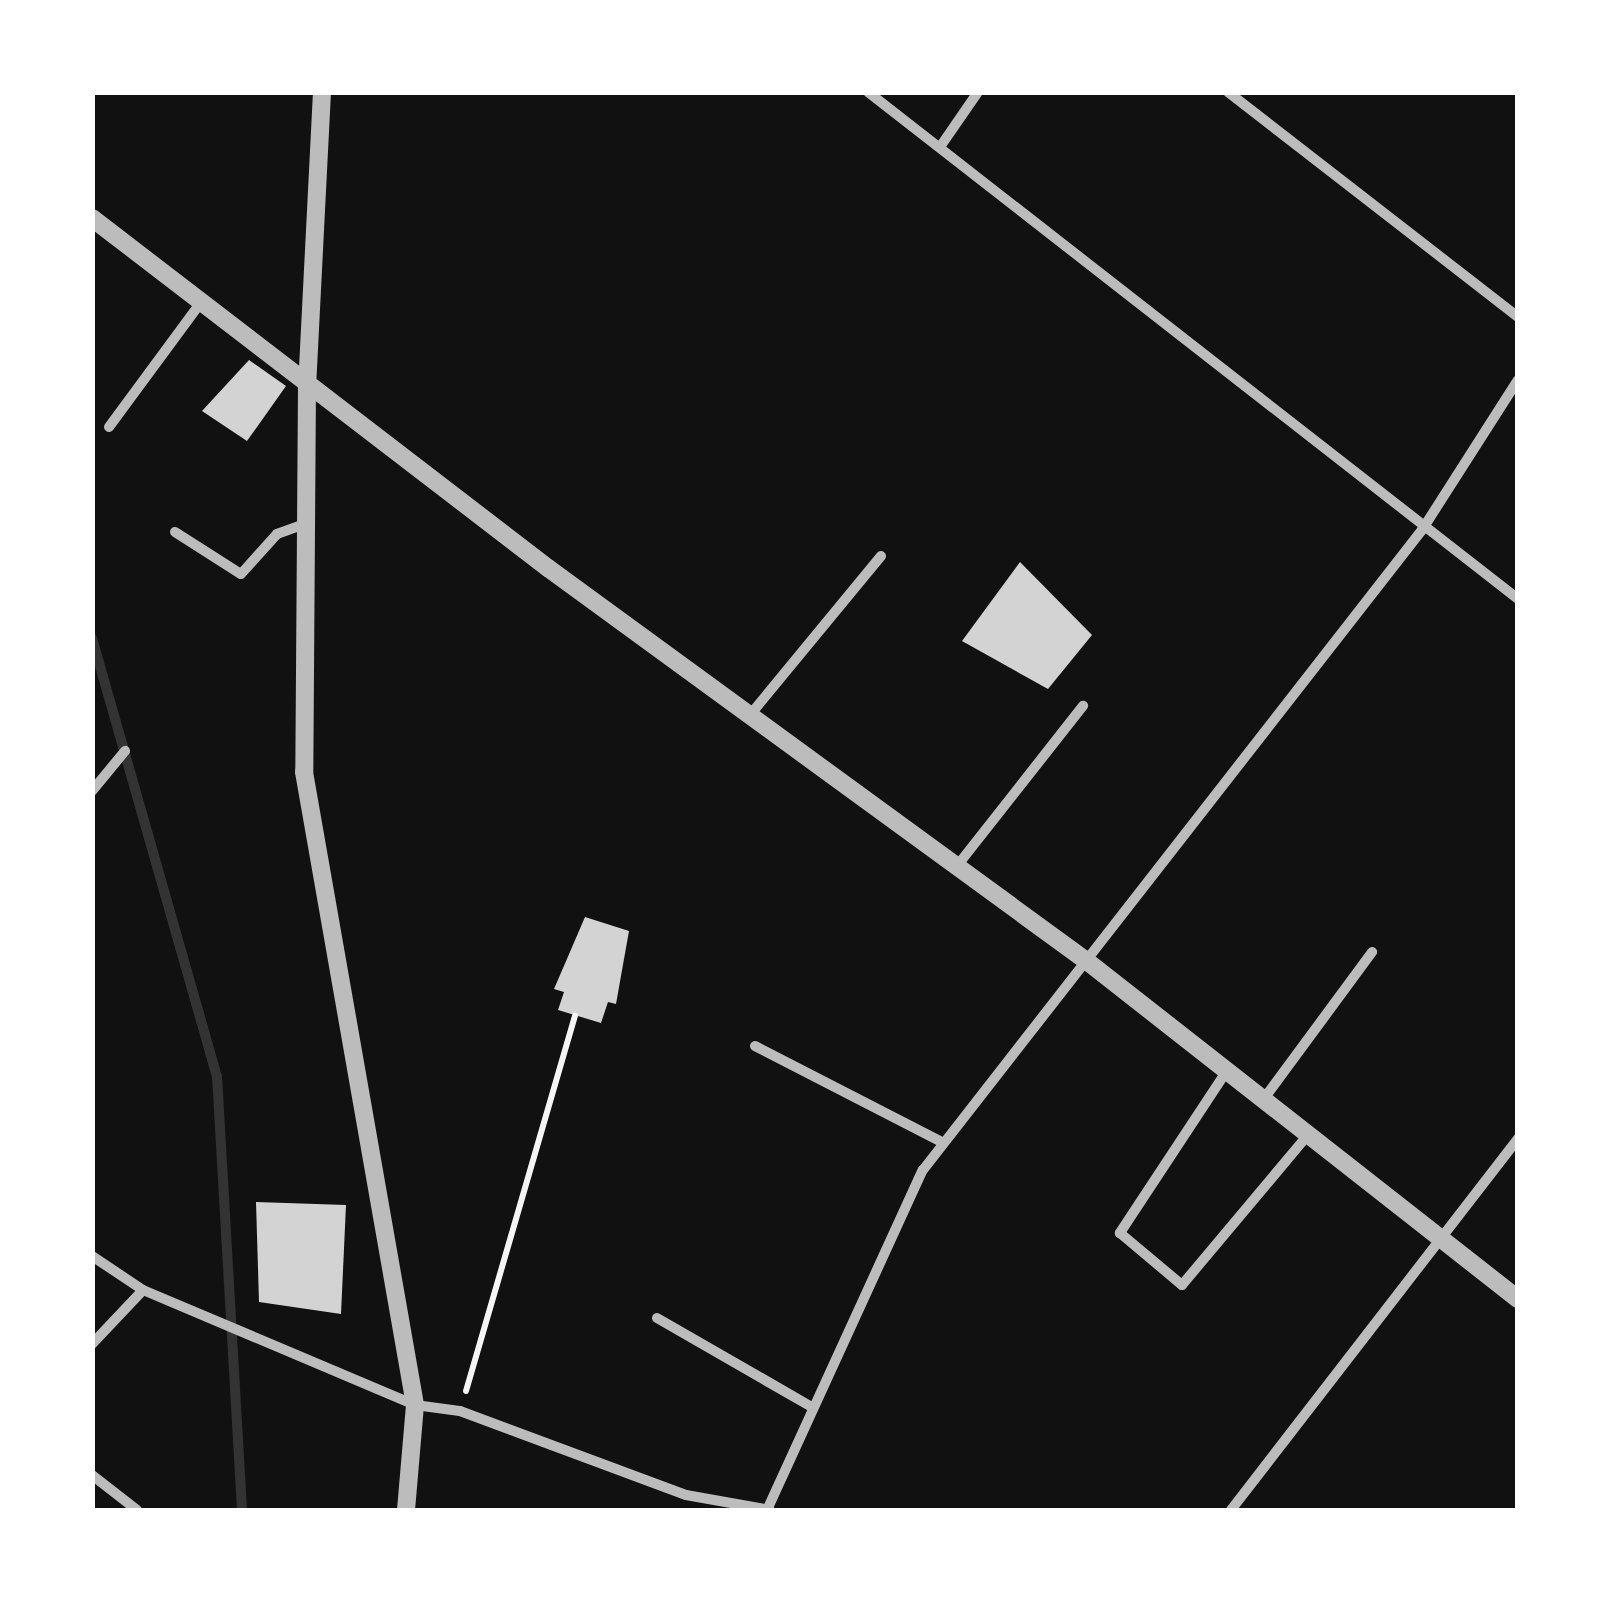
<!DOCTYPE html>
<style>
body{margin:0}
#map{position:relative;width:1610px;height:1603px;overflow:hidden;background:#111;font-family:Inter,sans-serif}
div>[style]{position:absolute}
[style*='--x']{left:calc(var(--x)*1px);top:calc(var(--y)*1px);width:calc(var(--w)*1px);rotate:calc(var(--a)*1deg)}
.stream>*{height:10px;margin:-5px;padding:0 5px;transform-origin:5px;border-radius:5px;background:#333}
.building>*{inset:0;background:#d3d3d3}
.path>*{height:6px;margin:-3px;padding:0 3px;transform-origin:3px;border-radius:3px;background:#f5f5f5}
.minor>*{height:10px;margin:-5px;padding:0 5px;transform-origin:5px;border-radius:5px;background:#bcbcbc}
.tertiary>*{height:18px;margin:-9px;padding:0 9px;transform-origin:9px;border-radius:9px;background:#bcbcbc}
span{translate:-50% -50%;white-space:nowrap;text-align:center;line-height:1.15;-webkit-text-stroke:8px #fff;paint-order:stroke}
.frame{position:absolute;inset:0;border:95px solid #fff;pointer-events:none}
</style>
<div id="map">
<div class="stream">
<div style="--x:92;--y:638;--w:455;--a:74.1"></div>
<div style="--x:217;--y:1076;--w:435;--a:86.7"></div>
</div>
<div class="building">
<div style="clip-path:polygon(249px 360px,286px 386px,247px 441px,202px 411px)"></div>
<div style="clip-path:polygon(1020px 562px,1092px 635px,1048px 689px,962px 641px)"></div>
<div style="clip-path:polygon(585px 917px,629px 931px,616px 1004px,608px 1002px,601px 1023px,558px 1010px,564px 992px,554px 989px)"></div>
<div style="clip-path:polygon(256px 1202px,346px 1205px,341px 1314px,259px 1302px)"></div>
</div>
<div class="path">
<div style="--x:466;--y:1391;--w:391;--a:-73.8"></div>
</div>
<div class="minor">
<div style="--x:868;--y:92;--w:824;--a:37.95"></div>
<div style="--x:1228;--y:92;--w:367;--a:37.8"></div>
<div style="--x:940;--y:147;--w:67;--a:-55.4"></div>
<div style="--x:109;--y:427;--w:155;--a:-53.6"></div>
<div style="--x:175;--y:532;--w:78;--a:32.5"></div>
<div style="--x:241;--y:574;--w:54;--a:-48"></div>
<div style="--x:277;--y:534;--w:33;--a:-20"></div>
<div style="--x:750;--y:715;--w:206;--a:-50.5"></div>
<div style="--x:92;--y:791;--w:52;--a:-50.5"></div>
<div style="--x:957;--y:866;--w:204;--a:-51.8"></div>
<div style="--x:755;--y:1046;--w:210;--a:27.2"></div>
<div style="--x:1226;--y:1072;--w:193;--a:123.4"></div>
<div style="--x:1120;--y:1233;--w:81;--a:40"></div>
<div style="--x:1182;--y:1285;--w:193;--a:-50"></div>
<div style="--x:1263;--y:1100;--w:184;--a:-53.6"></div>
<div style="--x:92;--y:1256;--w:61;--a:33.7"></div>
<div style="--x:143;--y:1290;--w:295;--a:22.9"></div>
<div style="--x:415;--y:1405;--w:45;--a:7.6"></div>
<div style="--x:460;--y:1411;--w:241;--a:20.4"></div>
<div style="--x:686;--y:1495;--w:85;--a:10.1"></div>
<div style="--x:657;--y:1318;--w:179;--a:29.9"></div>
<div style="--x:92;--y:1344;--w:74;--a:-46.6"></div>
<div style="--x:92;--y:1475;--w:57;--a:37.9"></div>
<div style="--x:767;--y:1510;--w:374;--a:-65.4"></div>
<div style="--x:923;--y:1170;--w:812;--a:-52.06"></div>
<div style="--x:1422;--y:530;--w:178;--a:-57.4"></div>
<div style="--x:1231;--y:1510;--w:470;--a:-52.3"></div>
</div>
<div class="tertiary">
<div style="--x:322;--y:92;--w:294;--a:92.9"></div>
<div style="--x:307;--y:386;--w:386;--a:90.4"></div>
<div style="--x:304;--y:772;--w:643;--a:80.05"></div>
<div style="--x:415;--y:1405;--w:105;--a:94.9"></div>
<div style="--x:92;--y:218;--w:575;--a:37.51"></div>
<div style="--x:548;--y:568;--w:668;--a:36.12"></div>
<div style="--x:1088;--y:962;--w:546;--a:38.09"></div>
</div>
<div class="frame"></div>
</div>
